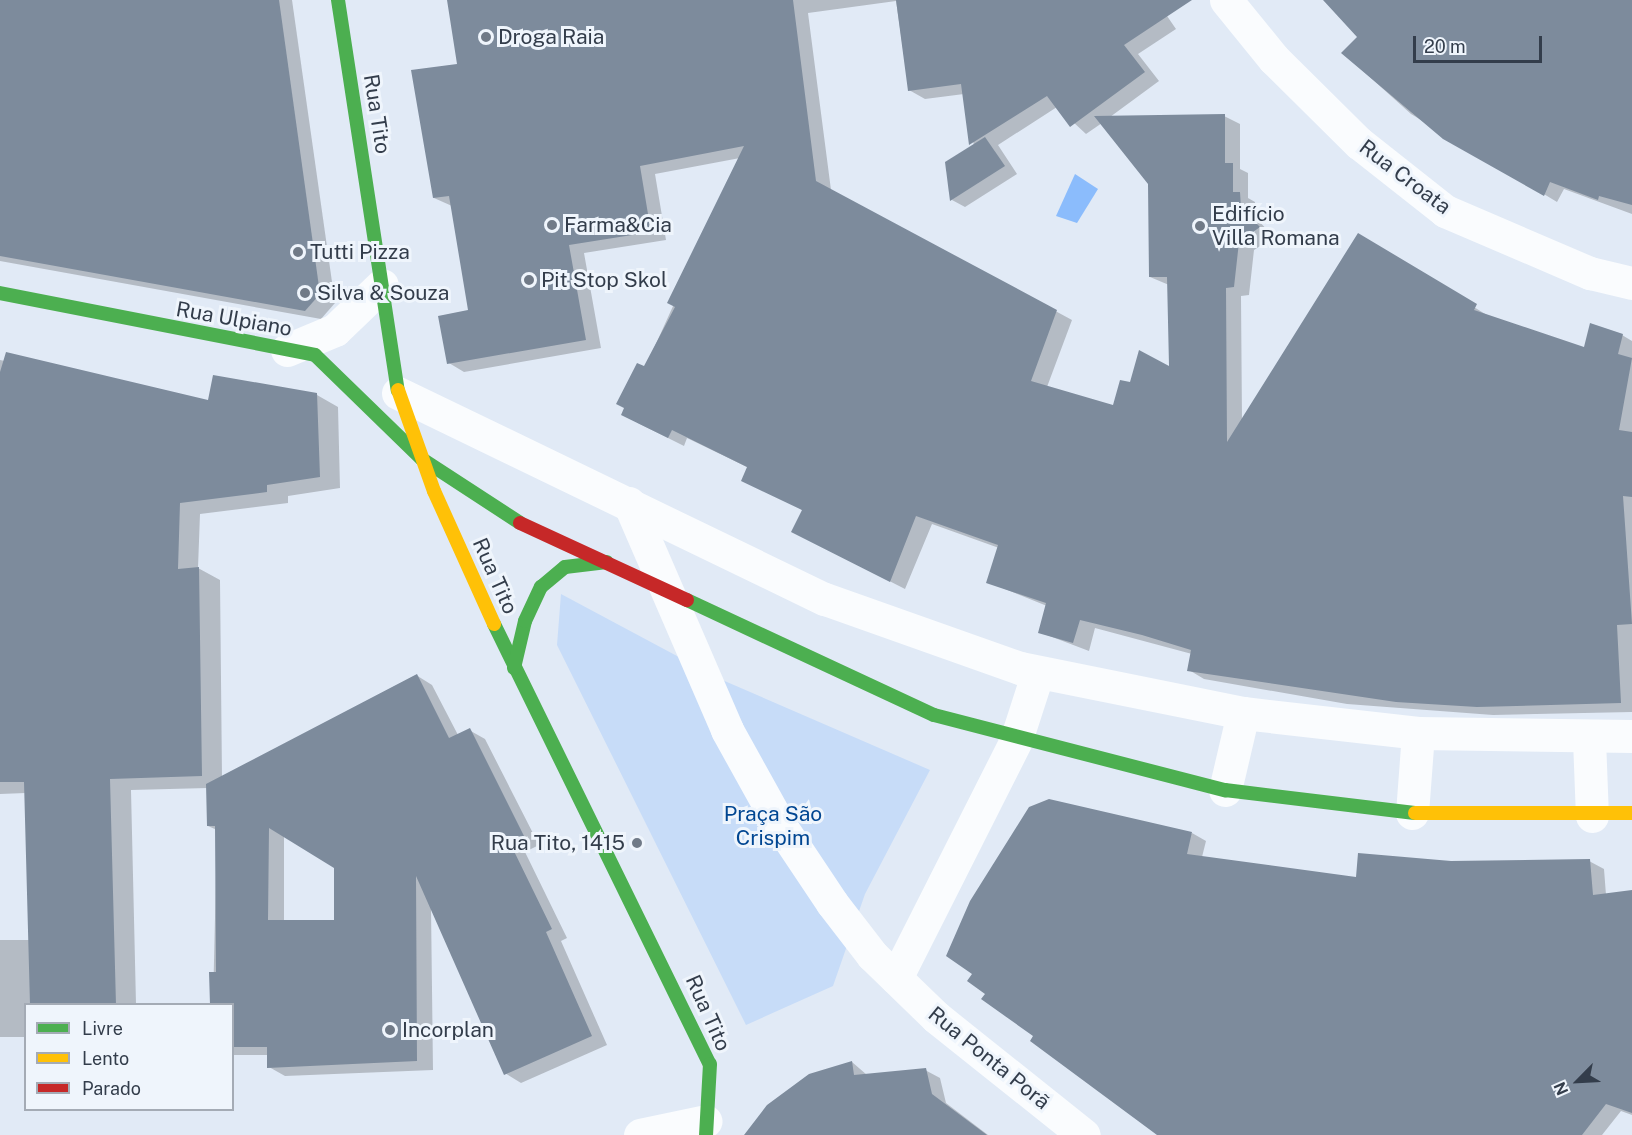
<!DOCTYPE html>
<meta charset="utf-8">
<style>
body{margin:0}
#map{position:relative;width:1632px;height:1135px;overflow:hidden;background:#e1eaf6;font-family:"Public Sans",sans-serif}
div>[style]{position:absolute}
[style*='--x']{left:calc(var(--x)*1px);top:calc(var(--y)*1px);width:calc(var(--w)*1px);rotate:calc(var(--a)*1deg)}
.green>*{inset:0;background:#c7dcf8}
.water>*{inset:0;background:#8bbcfc}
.shadow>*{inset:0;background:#0003}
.building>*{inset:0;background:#7d8b9c}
.street>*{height:33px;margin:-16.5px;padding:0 16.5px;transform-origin:16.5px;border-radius:16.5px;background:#fafcfe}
.fast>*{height:14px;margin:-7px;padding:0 7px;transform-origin:7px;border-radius:7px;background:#4caf50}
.slow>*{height:14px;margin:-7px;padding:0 7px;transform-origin:7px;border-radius:7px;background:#ffc107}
.jam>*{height:14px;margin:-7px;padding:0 7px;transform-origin:7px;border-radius:7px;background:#c62828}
.dots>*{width:16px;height:16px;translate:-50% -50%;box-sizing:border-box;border:3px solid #eff5fc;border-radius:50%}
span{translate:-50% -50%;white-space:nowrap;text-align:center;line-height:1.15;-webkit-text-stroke:6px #eff5fc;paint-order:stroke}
.poi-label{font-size:21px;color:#333d4b}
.left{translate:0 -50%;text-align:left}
.right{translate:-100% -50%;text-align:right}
.street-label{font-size:21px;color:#333d4b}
.park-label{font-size:21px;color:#004692}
.legend{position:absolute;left:24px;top:1003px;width:210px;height:108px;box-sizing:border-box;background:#eff5fc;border:2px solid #a4abb5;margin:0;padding:8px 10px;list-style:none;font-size:18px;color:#333d4b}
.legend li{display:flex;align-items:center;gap:12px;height:30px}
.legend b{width:30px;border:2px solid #a4abb5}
.north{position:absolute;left:1548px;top:1051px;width:60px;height:60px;-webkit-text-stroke:4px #eff5fc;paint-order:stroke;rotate:246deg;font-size:16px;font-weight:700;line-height:24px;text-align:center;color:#333d4b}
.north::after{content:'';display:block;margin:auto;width:21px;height:27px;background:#333d4b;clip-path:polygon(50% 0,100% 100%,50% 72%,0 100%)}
.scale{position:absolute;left:1413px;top:36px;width:129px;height:27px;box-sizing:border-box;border:3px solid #333d4b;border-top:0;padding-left:8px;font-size:18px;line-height:21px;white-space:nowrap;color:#333d4b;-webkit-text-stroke:4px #eff5fc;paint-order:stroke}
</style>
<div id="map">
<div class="green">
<div style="clip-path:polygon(561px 594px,720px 679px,930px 770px,865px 894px,833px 986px,746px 1025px,557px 645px)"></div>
</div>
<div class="water">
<div style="clip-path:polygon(1075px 174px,1098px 189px,1077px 223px,1056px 216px)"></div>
</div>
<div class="shadow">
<div style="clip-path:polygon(0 0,292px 0,335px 303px,321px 319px,0 261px)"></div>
<div style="clip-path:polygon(evenodd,448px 0,1156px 0,1176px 29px,1138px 54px,1159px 81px,1110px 117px,1224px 116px,1240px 124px,1240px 169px,1248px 173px,1248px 198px,1255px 202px,1256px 218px,1274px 237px,1254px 250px,1249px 295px,1241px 296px,1242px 421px,1358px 235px,1490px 317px,1585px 349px,1622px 335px,1632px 341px,1632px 712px,1493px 715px,1347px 704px,1204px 679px,1189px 670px,1192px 654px,1095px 628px,1089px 651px,1039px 632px,1047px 606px,988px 582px,999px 548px,932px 524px,905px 589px,793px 532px,803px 511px,749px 468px,687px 438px,684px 446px,638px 423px,645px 368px,740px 158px,655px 174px,666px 240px,584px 253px,601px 348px,464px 372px,449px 363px,470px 311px,452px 206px,434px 198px,459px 65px,448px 0,896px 1px,909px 90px,925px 99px,964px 94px,974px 146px,952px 200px,965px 207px,1017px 174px,998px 145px,1057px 107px,1086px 134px,1102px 123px,1149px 184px,1150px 277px,1169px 285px,1170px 368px,1131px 384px,1114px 407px,1047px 387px,1072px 320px,831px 190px,808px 13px,896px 1px)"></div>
<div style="clip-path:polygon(1325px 0,1632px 0,1632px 214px,1564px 189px,1557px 202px,1411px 114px,1343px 53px,1359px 37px)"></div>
<div style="clip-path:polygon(evenodd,0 360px,209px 402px,317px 395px,338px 407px,340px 488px,288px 496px,288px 503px,200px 514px,198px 568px,220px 580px,222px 777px,416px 675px,432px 685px,458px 735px,469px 730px,485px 739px,539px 845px,525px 852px,567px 938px,561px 941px,607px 1045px,521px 1083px,505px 1073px,431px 907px,433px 1070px,285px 1076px,269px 1067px,269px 1055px,232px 1055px,232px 1004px,213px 1004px,217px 830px,208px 826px,208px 788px,131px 790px,136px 1004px,26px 1004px,26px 1037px,0 1037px,0 940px,30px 940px,26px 793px,0 794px,0 360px,284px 836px,336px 867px,336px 922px,284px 922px,284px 836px)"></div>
<div style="clip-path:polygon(1192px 833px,1206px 841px,1202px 857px,1357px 879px,1451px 862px,1589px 861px,1604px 869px,1606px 895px,1632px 893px,1632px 1115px,1621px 1111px,1602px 1135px,1158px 1135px,1032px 1040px)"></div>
<div style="clip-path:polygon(852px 1062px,867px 1075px,925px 1070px,940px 1078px,946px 1103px,988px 1135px,756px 1135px)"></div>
</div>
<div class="building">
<div style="clip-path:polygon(0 0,279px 0,320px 294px,305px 311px,0 256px)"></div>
<div style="clip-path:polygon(447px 0,793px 0,816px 181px,1057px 310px,1031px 381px,1113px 405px,1120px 380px,1130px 382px,1139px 350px,1169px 366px,1167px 277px,1149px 277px,1148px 184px,1094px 116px,1225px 114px,1225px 163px,1233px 163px,1233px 192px,1240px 192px,1241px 208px,1260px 227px,1239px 242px,1234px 287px,1226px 288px,1227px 442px,1358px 233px,1477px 304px,1474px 310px,1584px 347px,1590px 323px,1623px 334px,1618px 354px,1632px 358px,1619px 430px,1632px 432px,1632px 497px,1623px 496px,1632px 624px,1617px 625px,1621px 703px,1477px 707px,1396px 702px,1187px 671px,1191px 650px,1142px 635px,1080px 620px,1073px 643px,1038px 633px,1046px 603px,986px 583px,998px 545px,916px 516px,890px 582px,791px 532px,802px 510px,741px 481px,747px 467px,672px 430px,668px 438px,621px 415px,624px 408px,616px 404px,637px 363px,644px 366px,675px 307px,667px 303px,744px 146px,640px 166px,651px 232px,569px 245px,586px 340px,447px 364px,438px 316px,468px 310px,449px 196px,433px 198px,411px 70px,457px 64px)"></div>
<div style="clip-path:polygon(896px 0,1192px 0,1124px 45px,1145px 72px,1070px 127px,1047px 96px,969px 145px,961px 84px,908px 91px)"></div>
<div style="clip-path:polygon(1323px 0,1632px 0,1632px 205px,1599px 196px,1598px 200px,1550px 182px,1544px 196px,1443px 139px,1341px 53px,1357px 37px)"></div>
<div style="clip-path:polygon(985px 137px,1005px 166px,950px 201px,945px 162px)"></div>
<div style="clip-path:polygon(6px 352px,208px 400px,213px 375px,317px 393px,320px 477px,267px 485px,267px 492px,180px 503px,178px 569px,199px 567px,202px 776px,110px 779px,116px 1005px,30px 1005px,24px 782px,0 782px,0 372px)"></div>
<div style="clip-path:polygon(evenodd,417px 674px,449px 738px,470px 728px,524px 836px,510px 843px,552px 929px,546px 932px,592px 1036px,504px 1075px,416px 876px,417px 1061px,267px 1068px,267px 1047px,232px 1047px,232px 1005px,210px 1005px,209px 972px,216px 972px,215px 826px,207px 826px,206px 784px,417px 674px,269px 828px,334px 868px,334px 920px,268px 920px,269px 828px)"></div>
<div style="clip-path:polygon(1049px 799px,1192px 832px,1187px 854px,1356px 877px,1358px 853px,1451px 861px,1590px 859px,1593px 895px,1632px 890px,1632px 1113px,1606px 1104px,1582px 1135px,1157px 1135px,1030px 1041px,1033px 1036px,981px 999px,985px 994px,967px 981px,972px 974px,946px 956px,970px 901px,1029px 807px)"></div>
<div style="clip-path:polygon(852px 1061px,854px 1075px,926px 1068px,932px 1094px,987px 1135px,744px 1135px,767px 1105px,809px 1074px)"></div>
</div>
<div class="street">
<div style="--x:1226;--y:0;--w:76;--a:50.9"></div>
<div style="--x:1274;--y:59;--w:120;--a:44.7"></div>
<div style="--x:1359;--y:143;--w:110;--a:38.3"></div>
<div style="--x:1445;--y:211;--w:158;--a:23.2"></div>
<div style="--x:1590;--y:273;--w:43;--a:13.4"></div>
<div style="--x:287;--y:350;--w:52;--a:-22.6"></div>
<div style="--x:335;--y:330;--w:65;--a:-43.8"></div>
<div style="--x:398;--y:393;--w:474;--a:25.8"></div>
<div style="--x:825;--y:599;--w:207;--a:19.5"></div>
<div style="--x:1020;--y:668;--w:227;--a:11.4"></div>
<div style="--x:1243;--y:713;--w:176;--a:6.5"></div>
<div style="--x:1418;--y:733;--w:214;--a:0.8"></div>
<div style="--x:629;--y:503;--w:247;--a:66.6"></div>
<div style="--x:727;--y:730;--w:105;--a:61"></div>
<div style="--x:778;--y:822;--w:97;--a:56.3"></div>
<div style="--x:832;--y:903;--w:66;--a:52.4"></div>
<div style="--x:872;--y:955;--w:89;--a:44.1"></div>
<div style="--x:936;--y:1017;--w:189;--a:38.6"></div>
<div style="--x:1589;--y:739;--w:77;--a:87.8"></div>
<div style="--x:1225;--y:790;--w:79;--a:-76.8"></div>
<div style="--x:1412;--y:813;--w:80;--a:-85.7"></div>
<div style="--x:896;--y:978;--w:267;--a:-63.2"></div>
<div style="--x:1016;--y:740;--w:71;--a:-72.1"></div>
<div style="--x:640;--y:1135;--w:67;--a:-12"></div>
</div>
<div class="fast">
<div style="--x:338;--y:0;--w:395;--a:81.3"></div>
<div style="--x:0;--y:293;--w:321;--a:11.1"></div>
<div style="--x:315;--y:355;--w:149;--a:44.2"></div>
<div style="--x:422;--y:459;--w:117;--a:33.1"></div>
<div style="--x:687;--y:600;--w:272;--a:25"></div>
<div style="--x:934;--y:715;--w:301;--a:14.5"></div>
<div style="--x:1225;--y:790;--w:191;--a:6.9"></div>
<div style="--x:494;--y:624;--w:490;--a:63.9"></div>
<div style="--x:710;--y:1064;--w:71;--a:93.2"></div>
<div style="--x:514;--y:668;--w:48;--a:-76.8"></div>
<div style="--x:525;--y:621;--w:38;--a:-65"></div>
<div style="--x:541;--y:587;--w:31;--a:-40"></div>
<div style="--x:565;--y:567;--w:42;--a:-6.8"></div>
</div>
<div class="slow">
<div style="--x:398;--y:390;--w:107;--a:70.4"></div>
<div style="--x:434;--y:491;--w:146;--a:65.7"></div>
<div style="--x:1415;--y:813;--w:217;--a:0"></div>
</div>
<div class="jam">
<div style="--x:520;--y:523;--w:184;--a:24.8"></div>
</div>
<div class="dots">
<div style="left:486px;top:37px;background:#707a87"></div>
<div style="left:552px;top:225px;background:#707a87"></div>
<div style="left:1200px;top:226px;background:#707a87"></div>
<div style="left:298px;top:252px;background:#707a87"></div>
<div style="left:529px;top:280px;background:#707a87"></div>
<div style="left:305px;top:293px;background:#707a87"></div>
<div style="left:637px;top:843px;background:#707a87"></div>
<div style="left:390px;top:1030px;background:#707a87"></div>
</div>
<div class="poi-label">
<span class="left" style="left:498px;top:37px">Droga Raia</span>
<span class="left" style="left:1212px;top:226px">Edifício<br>Villa Romana</span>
<span class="left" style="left:564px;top:225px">Farma&amp;Cia</span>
<span class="left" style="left:310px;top:252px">Tutti Pizza</span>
<span class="left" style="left:541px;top:280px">Pit Stop Skol</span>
<span class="left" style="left:317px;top:293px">Silva &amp; Souza</span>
<span class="right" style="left:625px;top:843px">Rua Tito, 1415</span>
<span class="left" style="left:402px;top:1030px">Incorplan</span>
</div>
<div class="street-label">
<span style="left:377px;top:114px;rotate:81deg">Rua Tito</span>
<span style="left:1405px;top:177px;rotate:37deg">Rua Croata</span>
<span style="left:234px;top:319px;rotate:10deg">Rua Ulpiano</span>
<span style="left:495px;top:576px;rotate:66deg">Rua Tito</span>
<span style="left:708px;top:1013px;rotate:66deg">Rua Tito</span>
<span style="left:989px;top:1058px;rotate:39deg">Rua Ponta Porã</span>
</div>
<div class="park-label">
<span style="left:773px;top:826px">Praça São<br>Crispim</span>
</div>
<ul class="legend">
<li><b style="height:8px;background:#4caf50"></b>Livre</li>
<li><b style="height:8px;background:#ffc107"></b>Lento</li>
<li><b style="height:8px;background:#c62828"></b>Parado</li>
</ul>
<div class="north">N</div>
<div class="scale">20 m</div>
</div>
